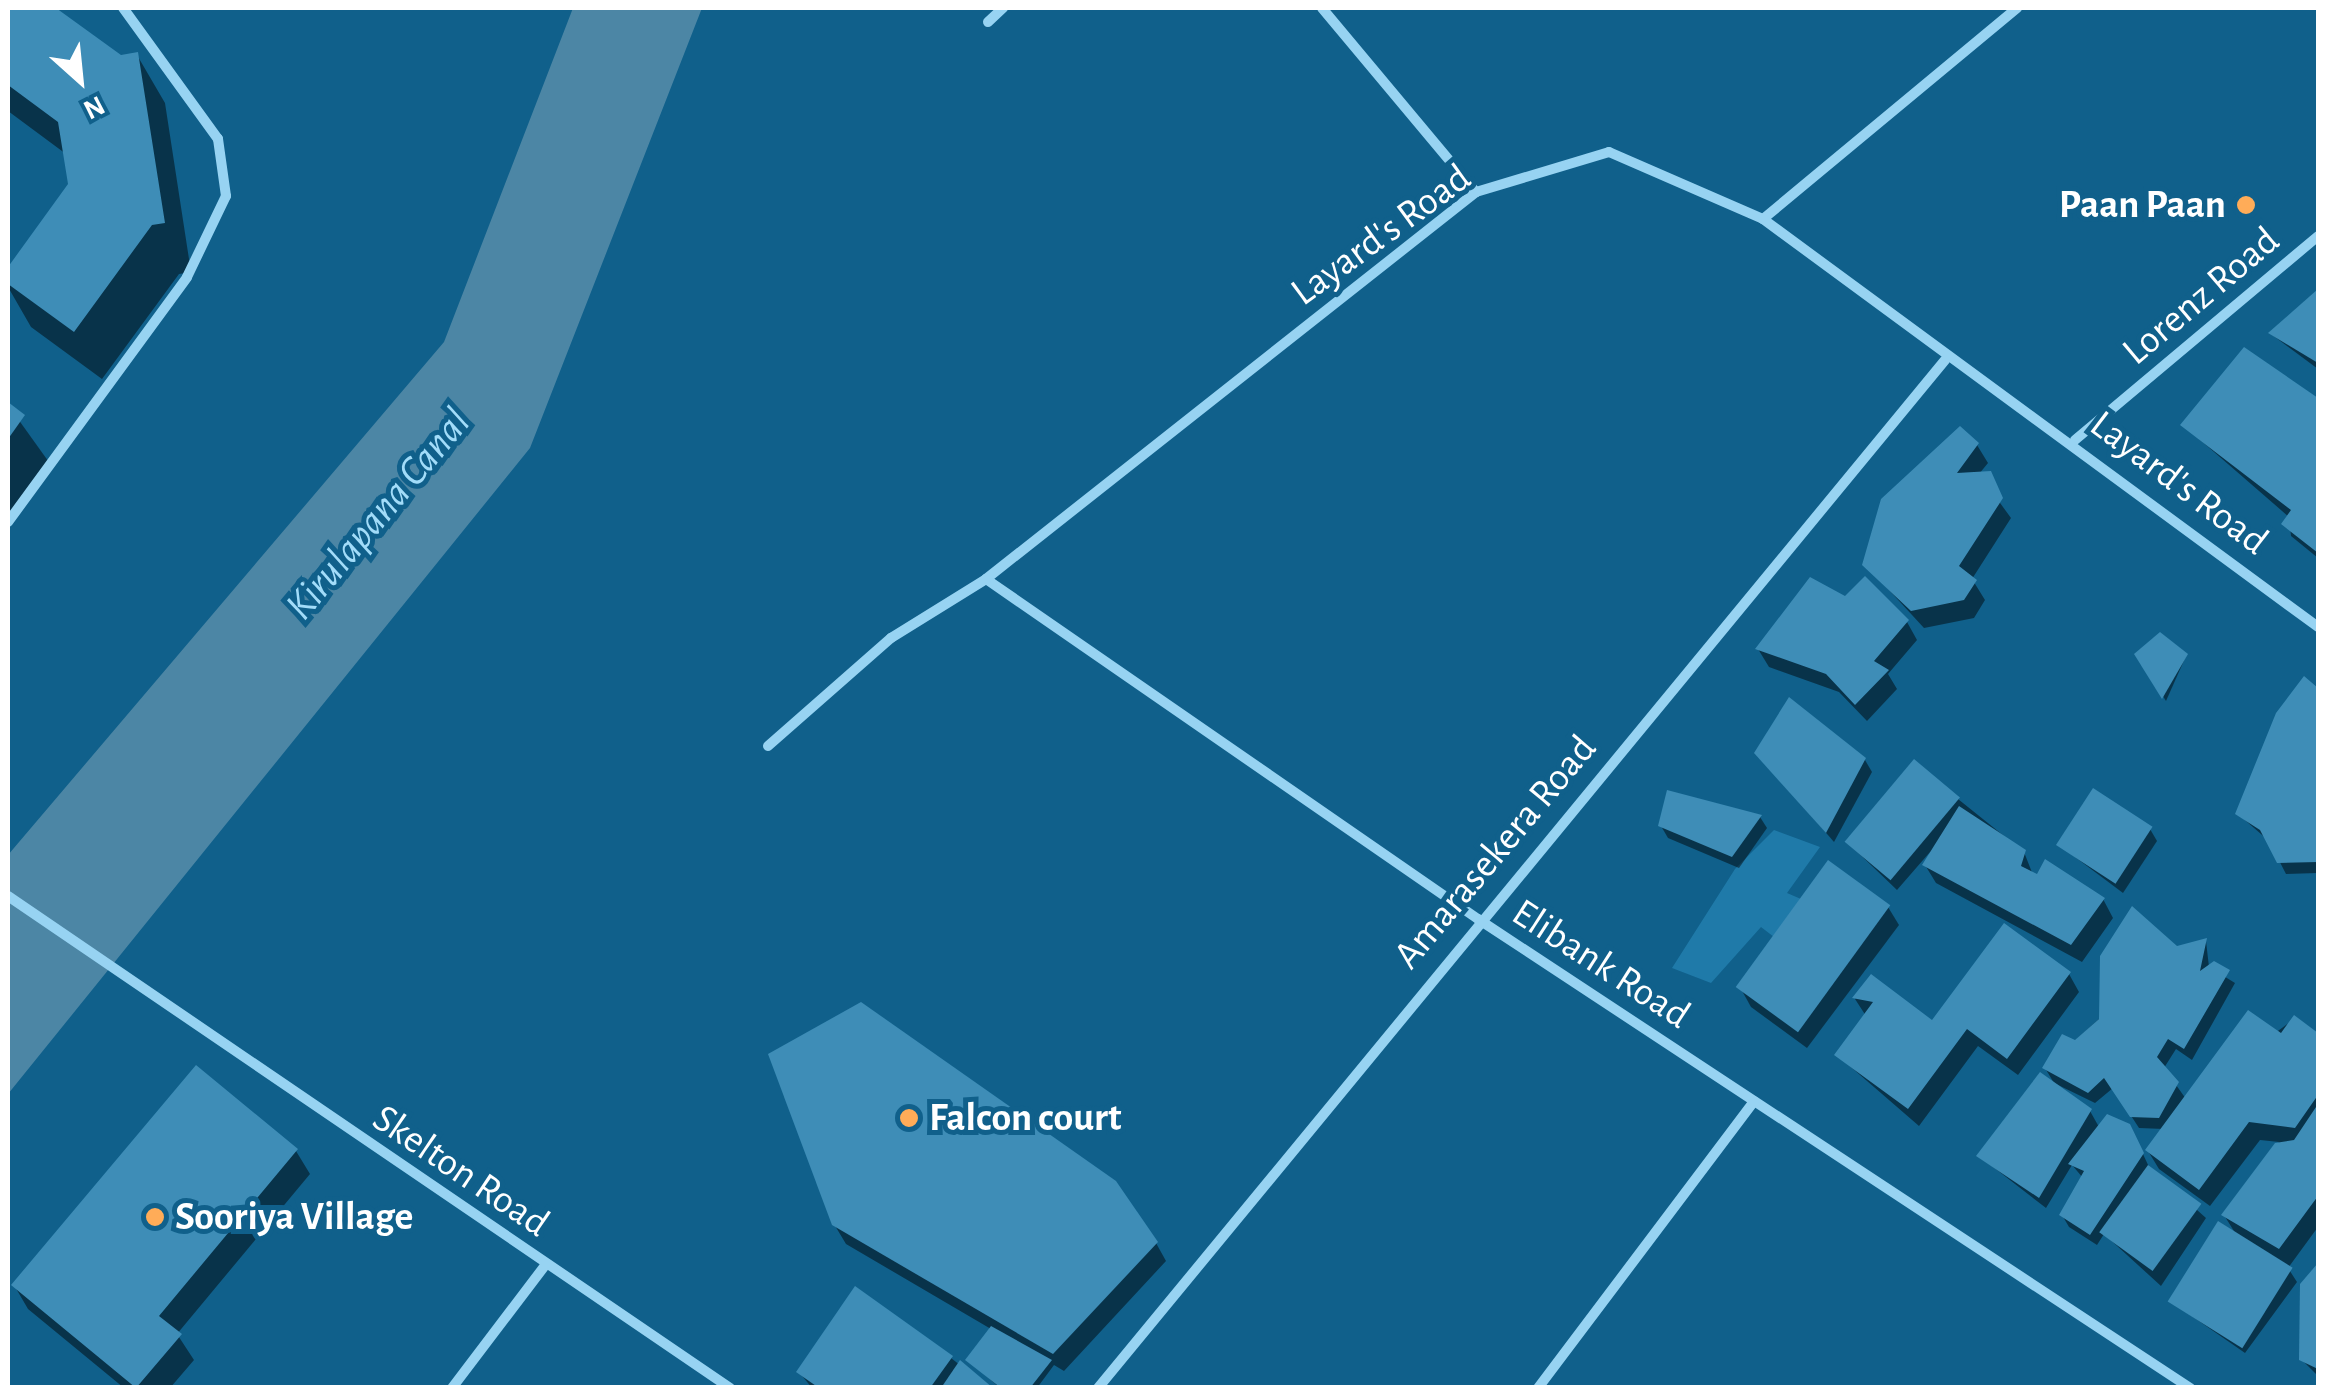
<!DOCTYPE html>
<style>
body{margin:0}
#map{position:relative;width:2326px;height:1395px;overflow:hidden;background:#10608b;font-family:"Alegreya Sans",sans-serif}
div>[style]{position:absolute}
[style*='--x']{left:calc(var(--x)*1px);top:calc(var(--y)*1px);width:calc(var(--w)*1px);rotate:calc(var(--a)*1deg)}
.green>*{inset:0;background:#1f7aa9}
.water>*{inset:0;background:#4c86a5}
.shadow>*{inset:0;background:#0007}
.building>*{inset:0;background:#3e8db7;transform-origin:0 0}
.minor>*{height:10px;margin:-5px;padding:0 5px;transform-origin:5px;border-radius:5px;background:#97d3f2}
.dots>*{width:28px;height:28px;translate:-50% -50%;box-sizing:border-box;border:5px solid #10608b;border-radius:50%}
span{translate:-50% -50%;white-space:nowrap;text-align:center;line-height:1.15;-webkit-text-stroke:10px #10608b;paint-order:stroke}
.poi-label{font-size:40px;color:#fff;font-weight:700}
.right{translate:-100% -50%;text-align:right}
.left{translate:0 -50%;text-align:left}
.street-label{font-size:40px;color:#fff}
.water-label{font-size:42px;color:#a2dcf9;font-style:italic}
.frame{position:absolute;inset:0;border:10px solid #fff;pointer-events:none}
.north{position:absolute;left:30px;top:30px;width:100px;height:100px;-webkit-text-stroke:8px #10608b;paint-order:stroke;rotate:153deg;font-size:28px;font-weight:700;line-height:40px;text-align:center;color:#fff}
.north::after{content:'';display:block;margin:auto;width:35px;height:45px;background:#fff;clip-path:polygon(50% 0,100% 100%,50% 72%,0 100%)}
</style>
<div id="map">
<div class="green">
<div style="clip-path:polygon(1774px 830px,1820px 847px,1787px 893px,1801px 899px,1774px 937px,1761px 927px,1711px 983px,1672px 968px,1735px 869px)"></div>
</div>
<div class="water">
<div style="clip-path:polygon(573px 8px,702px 8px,530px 448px,8px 1094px,8px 855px,444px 342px)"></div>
</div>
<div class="shadow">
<div style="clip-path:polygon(8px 8px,52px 8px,120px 57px,137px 55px,165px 103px,191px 272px,179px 274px,102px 379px,31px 327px,8px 287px,8px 272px,71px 185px,66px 154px,8px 111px)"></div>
<div style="clip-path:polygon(2318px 293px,2318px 369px,2271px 334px)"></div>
<div style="clip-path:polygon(2245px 350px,2318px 401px,2318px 558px,2291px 536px,2289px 517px,2183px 425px)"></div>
<div style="clip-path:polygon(8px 405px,51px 465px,8px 526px)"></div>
<div style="clip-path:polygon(1977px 445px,1988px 463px,1979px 474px,2011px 518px,1972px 579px,1985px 600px,1974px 618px,1924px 628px,1865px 564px)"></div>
<div style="clip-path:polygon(1846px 599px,1907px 622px,1917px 640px,1888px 674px,1897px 689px,1867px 721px,1839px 692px,1769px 667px,1758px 649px)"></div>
<div style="clip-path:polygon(2137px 654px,2186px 656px,2166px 701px)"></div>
<div style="clip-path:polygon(2304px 679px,2318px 691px,2318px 873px,2286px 874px,2269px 841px,2238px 814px)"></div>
<div style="clip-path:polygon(1757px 753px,1865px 760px,1872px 772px,1834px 842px)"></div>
<div style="clip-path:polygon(1958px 799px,2024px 852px,2033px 875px,2103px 899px,2113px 918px,2082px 962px,1936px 883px,1925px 865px,1930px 852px,1897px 890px,1847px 842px)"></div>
<div style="clip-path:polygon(1760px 817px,1767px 828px,1739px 868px,1668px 838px,1661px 826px)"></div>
<div style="clip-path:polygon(2150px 829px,2157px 841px,2123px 893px,2059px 845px)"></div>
<div style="clip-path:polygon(1888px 907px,1899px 925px,1807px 1048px,1751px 1007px,1741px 989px)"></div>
<div style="clip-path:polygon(2206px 941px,2209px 967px,2235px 983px,2192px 1060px,2176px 1049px,2164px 1068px,2186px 1099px,2294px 1019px,2318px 1036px,2318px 1227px,2288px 1268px,2297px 1282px,2245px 1353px,2173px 1303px,2237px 1236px,2224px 1215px,2279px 1142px,2260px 1140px,2210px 1206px,2159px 1169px,2148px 1151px,2164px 1129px,2139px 1128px,2113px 1088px,2095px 1103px,2054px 1083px,2045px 1068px,2176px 949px)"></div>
<div style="clip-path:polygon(2069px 974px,2079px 992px,2018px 1075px,1978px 1046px,1919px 1126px,1837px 1055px,1866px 1016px,1855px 999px,1871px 978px,1933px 1024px)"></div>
<div style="clip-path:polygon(2090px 1111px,2099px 1127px,2136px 1139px,2149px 1167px,2206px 1218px,2161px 1286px,2104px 1234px,2097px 1245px,2069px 1227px,2062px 1215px,2083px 1178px,2072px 1165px,2046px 1208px,1979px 1156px)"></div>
<div style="clip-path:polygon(296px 1151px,310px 1174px,177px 1334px,194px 1360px,170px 1388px,124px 1388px,28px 1309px,14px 1285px)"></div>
<div style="clip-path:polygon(834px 1224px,1156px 1243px,1166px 1261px,1064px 1371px,1054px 1365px,1037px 1388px,1000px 1388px,968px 1360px,991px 1329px,846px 1244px)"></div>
<div style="clip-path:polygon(2318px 1267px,2318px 1376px,2302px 1360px,2302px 1285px)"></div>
<div style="clip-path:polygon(951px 1358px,989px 1388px,812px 1388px,799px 1372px)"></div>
</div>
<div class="building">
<div style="clip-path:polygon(8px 8px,56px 8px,121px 55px,138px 52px,165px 223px,152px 225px,74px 332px,8px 284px,8px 267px,68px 184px,58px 122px,8px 85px)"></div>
<div style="clip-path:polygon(2318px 289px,2318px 363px,2268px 333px)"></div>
<div style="clip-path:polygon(2244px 347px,2318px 398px,2318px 553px,2281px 524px,2291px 510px,2180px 425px)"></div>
<div style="clip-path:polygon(8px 402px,25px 415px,8px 439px)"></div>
<div style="clip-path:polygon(1960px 426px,1979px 443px,1957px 473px,1991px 471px,2003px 498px,1959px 566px,1977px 580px,1964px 600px,1911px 611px,1862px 565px,1881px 499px)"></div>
<div style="clip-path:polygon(1865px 576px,1909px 620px,1874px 661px,1889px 670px,1855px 705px,1826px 674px,1755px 649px,1810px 577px,1845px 596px)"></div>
<div style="clip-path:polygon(2160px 632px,2188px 654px,2162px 699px,2134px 654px)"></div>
<div style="clip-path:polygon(2304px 676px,2318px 688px,2318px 862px,2277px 863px,2260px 830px,2235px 814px,2276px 713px)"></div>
<div style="clip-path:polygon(1789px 697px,1866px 758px,1826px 833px,1754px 753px)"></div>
<div style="left:1914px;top:759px;width:60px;height:108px;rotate:40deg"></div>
<div style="left:2093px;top:788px;width:71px;height:68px;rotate:33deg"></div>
<div style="clip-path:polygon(1667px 790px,1762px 815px,1732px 857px,1658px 826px)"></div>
<div style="clip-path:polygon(1959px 806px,2026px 850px,2021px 866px,2037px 874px,2045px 859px,2105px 898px,2071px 945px,1922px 865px)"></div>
<div style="left:1828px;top:860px;width:77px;height:157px;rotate:36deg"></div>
<div style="clip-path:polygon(2132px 906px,2177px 946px,2207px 938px,2200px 971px,2214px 961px,2230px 970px,2184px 1049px,2168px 1039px,2157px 1057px,2179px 1082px,2159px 1118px,2130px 1117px,2104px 1078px,2088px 1093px,2042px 1068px,2062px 1034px,2075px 1040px,2099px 1019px,2100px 956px)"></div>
<div style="clip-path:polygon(2004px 923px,2071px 972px,2007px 1059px,1967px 1029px,1908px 1109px,1834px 1055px,1873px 1002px,1852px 998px,1871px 974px,1932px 1020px)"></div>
<div style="clip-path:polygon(861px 1002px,1116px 1181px,1158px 1242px,1053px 1354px,832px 1225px,768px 1054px)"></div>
<div style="clip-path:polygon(2248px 1010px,2281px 1033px,2294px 1015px,2318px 1033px,2318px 1095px,2295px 1128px,2249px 1122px,2199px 1190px,2145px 1150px)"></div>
<div style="clip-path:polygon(196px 1065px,298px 1149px,159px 1316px,182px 1334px,136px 1388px,11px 1285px)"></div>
<div style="clip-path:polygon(2040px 1072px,2092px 1109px,2039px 1198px,1976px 1156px)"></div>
<div style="clip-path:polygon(2318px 1104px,2318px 1196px,2279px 1249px,2221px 1215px,2275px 1143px,2294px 1140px)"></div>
<div style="clip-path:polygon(2107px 1114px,2130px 1124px,2144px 1153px,2090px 1235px,2059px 1215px,2084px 1171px,2068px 1164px)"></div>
<div style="left:2148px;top:1165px;width:66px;height:83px;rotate:36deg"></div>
<div style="left:2218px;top:1221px;width:88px;height:95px;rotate:32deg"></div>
<div style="clip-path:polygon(2318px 1263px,2318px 1369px,2299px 1360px,2300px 1284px)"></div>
<div style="clip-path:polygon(855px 1286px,953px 1356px,930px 1388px,819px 1388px,796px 1372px)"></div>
<div style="clip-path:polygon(991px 1326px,1052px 1360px,1030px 1388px,1001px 1388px,965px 1360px)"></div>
<div style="clip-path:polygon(960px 1360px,993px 1388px,941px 1388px)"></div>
</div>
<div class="minor">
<div style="--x:1322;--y:8;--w:240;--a:50.1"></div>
<div style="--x:988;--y:22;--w:21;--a:-43"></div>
<div style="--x:1763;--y:219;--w:330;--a:-39.7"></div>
<div style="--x:2075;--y:440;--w:317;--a:-40"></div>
<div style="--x:8;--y:522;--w:303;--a:-53.8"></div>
<div style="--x:187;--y:277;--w:90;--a:-64.3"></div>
<div style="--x:226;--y:196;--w:58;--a:-98"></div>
<div style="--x:218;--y:139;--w:162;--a:-125.9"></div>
<div style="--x:986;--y:579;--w:598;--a:34.65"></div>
<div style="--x:1478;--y:919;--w:853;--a:33.37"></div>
<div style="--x:768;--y:746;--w:164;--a:-41.3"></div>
<div style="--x:891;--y:638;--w:112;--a:-31.8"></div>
<div style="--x:986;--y:579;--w:624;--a:-38.3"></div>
<div style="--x:1476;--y:192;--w:139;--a:-16.7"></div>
<div style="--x:1609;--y:152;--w:168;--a:23.5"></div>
<div style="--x:1763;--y:219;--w:689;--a:36.32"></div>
<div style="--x:8;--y:896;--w:874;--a:34.27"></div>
<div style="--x:452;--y:1388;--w:156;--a:-52.8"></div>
<div style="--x:1098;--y:1388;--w:1332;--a:-50.51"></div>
<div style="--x:1538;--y:1388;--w:359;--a:-53"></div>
</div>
<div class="dots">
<div style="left:2246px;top:205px;background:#ffac58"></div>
<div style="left:909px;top:1118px;background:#ffac58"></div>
<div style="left:155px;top:1217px;background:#ffac58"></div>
</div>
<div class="poi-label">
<span class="right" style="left:2226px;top:205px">Paan Paan</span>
<span class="left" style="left:929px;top:1118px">Falcon court</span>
<span class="left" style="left:175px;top:1217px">Sooriya Village</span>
</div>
<div class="street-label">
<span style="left:1381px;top:235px;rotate:-36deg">Layard's Road</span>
<span style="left:2201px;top:296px;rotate:-40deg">Lorenz Road</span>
<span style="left:2179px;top:483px;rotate:37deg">Layard's Road</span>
<span style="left:1495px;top:852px;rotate:-50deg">Amarasekera Road</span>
<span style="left:1601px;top:964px;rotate:33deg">Elibank Road</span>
<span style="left:461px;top:1171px;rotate:34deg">Skelton Road</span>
</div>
<div class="water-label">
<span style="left:378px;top:514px;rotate:-50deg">Kirulapana Canal</span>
</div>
<div class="frame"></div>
<div class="north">N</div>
</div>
